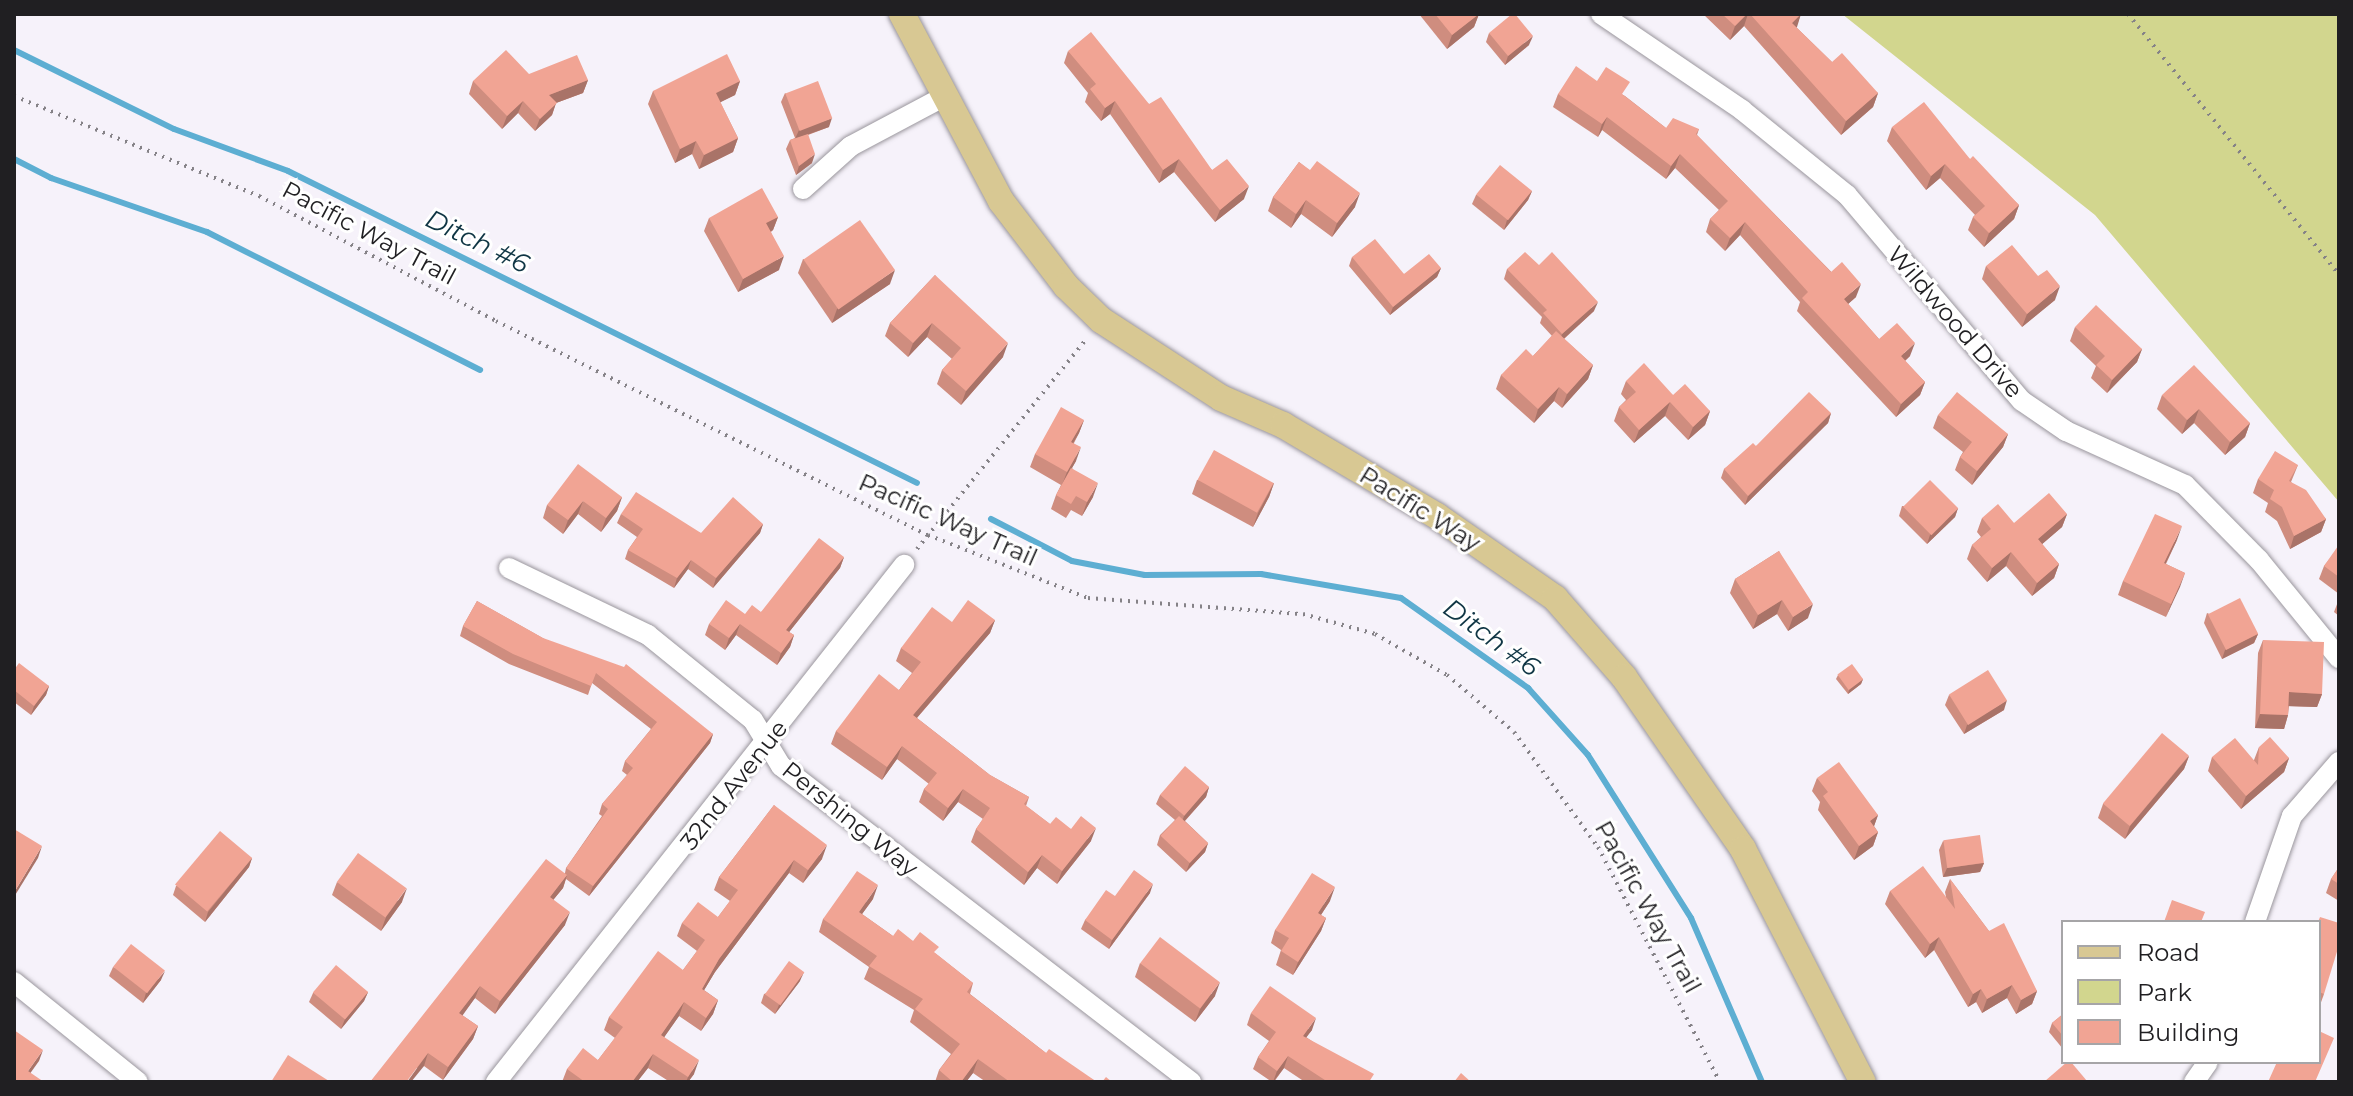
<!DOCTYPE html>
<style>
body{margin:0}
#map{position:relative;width:2353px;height:1096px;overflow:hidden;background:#f6f2fa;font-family:Montserrat,sans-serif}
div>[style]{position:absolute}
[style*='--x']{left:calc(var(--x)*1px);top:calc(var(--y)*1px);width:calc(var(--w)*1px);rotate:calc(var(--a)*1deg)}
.green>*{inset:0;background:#d2d68e}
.stream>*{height:6px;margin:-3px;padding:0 3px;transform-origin:3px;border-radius:3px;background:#5daed2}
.path>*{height:4px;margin-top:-2px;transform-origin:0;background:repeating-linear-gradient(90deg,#858287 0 2px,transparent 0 8px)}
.roads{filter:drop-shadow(0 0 2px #9a969d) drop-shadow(0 0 2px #9a969d)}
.minor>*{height:20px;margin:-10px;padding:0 10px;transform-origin:10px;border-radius:10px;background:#fff}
.major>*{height:26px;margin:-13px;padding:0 13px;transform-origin:13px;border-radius:13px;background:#d8c893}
.wall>*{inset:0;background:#cf8d7f}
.shaded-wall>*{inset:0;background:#a97368}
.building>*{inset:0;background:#f1a494;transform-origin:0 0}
span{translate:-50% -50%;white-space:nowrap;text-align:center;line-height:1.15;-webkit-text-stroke:6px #fff;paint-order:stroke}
.street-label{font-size:24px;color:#201f22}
.water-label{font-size:26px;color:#0f3544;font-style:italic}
.frame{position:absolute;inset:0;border:16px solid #201f22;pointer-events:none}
.legend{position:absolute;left:2061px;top:920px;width:260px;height:144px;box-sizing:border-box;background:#fff;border:2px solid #a6a5a7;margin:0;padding:10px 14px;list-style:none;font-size:24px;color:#201f22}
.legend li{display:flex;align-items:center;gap:16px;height:40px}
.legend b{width:40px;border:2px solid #a6a5a7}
</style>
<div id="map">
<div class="green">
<div style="clip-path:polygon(1842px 14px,2339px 14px,2339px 502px,2095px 215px)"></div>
</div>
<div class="stream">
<div style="--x:14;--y:50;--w:178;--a:26.3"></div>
<div style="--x:174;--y:129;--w:121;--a:20.2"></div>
<div style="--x:288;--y:171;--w:702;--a:26.38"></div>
<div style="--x:14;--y:159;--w:42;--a:27.2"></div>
<div style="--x:51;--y:178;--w:165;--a:19.1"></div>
<div style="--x:207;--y:232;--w:306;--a:26.8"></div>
<div style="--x:991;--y:519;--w:91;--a:27.4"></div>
<div style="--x:1072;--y:561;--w:74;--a:10.9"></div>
<div style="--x:1145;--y:575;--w:116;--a:-0.5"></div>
<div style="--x:1261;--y:574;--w:142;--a:9.7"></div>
<div style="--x:1401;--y:598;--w:156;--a:35.3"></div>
<div style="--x:1528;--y:688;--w:90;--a:48.2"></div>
<div style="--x:1588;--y:755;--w:193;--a:57.7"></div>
<div style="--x:1691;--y:918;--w:179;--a:66.6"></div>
</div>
<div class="path">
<div style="--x:2128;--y:14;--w:336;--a:51"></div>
<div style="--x:14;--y:96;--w:265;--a:22.2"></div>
<div style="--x:259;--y:196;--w:268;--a:27.8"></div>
<div style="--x:496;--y:321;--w:482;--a:26.4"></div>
<div style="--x:928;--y:535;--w:172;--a:21.5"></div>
<div style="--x:1088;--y:598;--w:216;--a:4.3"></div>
<div style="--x:1303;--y:614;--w:75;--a:15.5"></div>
<div style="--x:1375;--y:634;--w:83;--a:29.7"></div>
<div style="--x:1447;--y:675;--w:88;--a:40.4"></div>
<div style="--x:1514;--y:732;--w:142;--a:53.9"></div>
<div style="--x:1598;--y:847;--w:265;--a:62.6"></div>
<div style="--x:917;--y:549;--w:271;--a:-51.1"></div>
</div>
<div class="roads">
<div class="minor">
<div style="--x:1601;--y:14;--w:171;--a:34.2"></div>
<div style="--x:1742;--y:110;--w:135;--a:39"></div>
<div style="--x:1847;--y:195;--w:270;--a:49.7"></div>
<div style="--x:2022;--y:401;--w:53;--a:34.3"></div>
<div style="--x:2066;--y:431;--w:131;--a:24.4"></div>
<div style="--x:2185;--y:485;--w:105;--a:45.4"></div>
<div style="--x:2259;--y:560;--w:127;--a:50.8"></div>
<div style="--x:803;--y:189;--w:64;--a:-41.9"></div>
<div style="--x:851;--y:146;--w:106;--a:-28"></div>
<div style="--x:509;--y:568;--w:154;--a:25.7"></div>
<div style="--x:648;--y:635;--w:135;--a:39"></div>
<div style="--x:753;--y:720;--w:54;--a:58.7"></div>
<div style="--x:781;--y:766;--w:518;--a:37.62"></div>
<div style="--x:2255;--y:922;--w:112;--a:-70.8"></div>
<div style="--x:2292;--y:816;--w:72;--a:-49"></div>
<div style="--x:14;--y:982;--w:159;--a:38.9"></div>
<div style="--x:496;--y:1082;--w:659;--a:-51.72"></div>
<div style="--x:2194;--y:1082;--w:24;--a:-55"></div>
</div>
<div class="major">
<div style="--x:902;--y:14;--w:212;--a:62.1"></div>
<div style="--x:1001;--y:201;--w:107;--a:52.6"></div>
<div style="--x:1066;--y:286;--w:49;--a:44.2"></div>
<div style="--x:1101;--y:320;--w:143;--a:33"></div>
<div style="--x:1221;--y:398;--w:68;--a:23.5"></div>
<div style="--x:1283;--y:425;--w:179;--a:30.6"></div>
<div style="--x:1437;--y:516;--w:144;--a:34.8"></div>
<div style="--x:1555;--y:598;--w:105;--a:48.9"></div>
<div style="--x:1624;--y:677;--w:209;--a:55.3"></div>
<div style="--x:1743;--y:849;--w:262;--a:62.8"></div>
</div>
</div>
<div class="wall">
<div style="clip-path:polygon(1419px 14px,1479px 14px,1474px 27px,1447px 49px)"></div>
<div style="clip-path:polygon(1703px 14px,1801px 14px,1796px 27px,1832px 62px,1878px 93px,1873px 107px,1841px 135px,1744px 26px,1730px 40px)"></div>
<div style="clip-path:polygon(1489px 33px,1529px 45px,1505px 65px,1486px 42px)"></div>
<div style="clip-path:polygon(1068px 51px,1149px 104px,1212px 170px,1244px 199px,1215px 222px,1174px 172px,1159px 183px,1110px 114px,1101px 121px,1085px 102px,1088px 93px,1064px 63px)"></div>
<div style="clip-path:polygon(529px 74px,588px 80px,583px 93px,556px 103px,552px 115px,535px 131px,518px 113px,502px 129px,469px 94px,473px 81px)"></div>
<div style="clip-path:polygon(740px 81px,735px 95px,720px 102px,738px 138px,733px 152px,699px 169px,692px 154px,675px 163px,648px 104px,653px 91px)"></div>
<div style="clip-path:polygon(1597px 81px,1625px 96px,1666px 128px,1699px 129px,1697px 135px,1856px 297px,1848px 304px,1879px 339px,1910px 356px,1905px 361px,1925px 382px,1920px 395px,1896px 417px,1797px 311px,1800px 302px,1740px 235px,1725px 251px,1706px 232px,1710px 219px,1719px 210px,1675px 168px,1666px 179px,1602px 130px,1598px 137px,1553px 107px,1558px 94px)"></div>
<div style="clip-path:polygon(785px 93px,829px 127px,808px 135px,812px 163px,796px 175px,786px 149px,790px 140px,795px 138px,781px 102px)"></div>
<div style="clip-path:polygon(1892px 127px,1970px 159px,2019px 205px,2014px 219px,1984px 247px,1968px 230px,1973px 217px,1975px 215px,1940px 178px,1926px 190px,1887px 141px)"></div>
<div style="clip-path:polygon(1299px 162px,1355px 207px,1332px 237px,1301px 214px,1291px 228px,1268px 211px,1273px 197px)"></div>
<div style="clip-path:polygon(1532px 191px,1528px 200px,1504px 230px,1472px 204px,1476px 195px)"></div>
<div style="clip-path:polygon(778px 217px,773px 230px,771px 232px,779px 270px,738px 292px,704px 231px,709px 218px)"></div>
<div style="clip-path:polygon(1352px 257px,1404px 274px,1441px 268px,1437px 277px,1390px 315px,1349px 266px)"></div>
<div style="clip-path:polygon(803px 259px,890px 284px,832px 323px,798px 273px)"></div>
<div style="clip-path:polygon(1539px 265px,1594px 311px,1564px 339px,1593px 365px,1588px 379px,1562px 408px,1554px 401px,1534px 423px,1496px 389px,1501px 375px,1533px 356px,1552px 336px,1540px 323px,1542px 317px,1504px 279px,1507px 269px)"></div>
<div style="clip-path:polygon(1986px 266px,2038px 276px,2055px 300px,2022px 327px,1982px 279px)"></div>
<div style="clip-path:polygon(935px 275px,1003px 357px,961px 405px,937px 384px,942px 370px,952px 359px,927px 337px,908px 357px,885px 336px,890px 323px)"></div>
<div style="clip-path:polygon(2075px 327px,2142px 349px,2137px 362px,2107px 393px,2091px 378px,2096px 366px,2070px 341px)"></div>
<div style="clip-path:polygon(1626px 381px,1673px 395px,1710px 411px,1705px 425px,1688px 440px,1665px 416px,1634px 443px,1614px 421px,1619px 407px,1626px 400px,1621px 394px)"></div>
<div style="clip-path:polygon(2162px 395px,2250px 423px,2245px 437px,2225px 455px,2194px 423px,2182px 434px,2157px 409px)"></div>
<div style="clip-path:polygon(1831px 413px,1828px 423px,1745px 505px,1721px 478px,1724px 469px,1756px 446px)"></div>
<div style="clip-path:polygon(1938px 415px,2008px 434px,2003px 447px,1972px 485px,1955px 470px,1960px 457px,1963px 452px,1933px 428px)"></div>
<div style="clip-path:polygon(1084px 420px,1079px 433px,1074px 443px,1076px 461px,1072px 468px,1093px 497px,1082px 516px,1071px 510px,1066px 518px,1051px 509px,1056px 495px,1061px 485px,1030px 467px,1035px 454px)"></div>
<div style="clip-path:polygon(2298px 465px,2291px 482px,2326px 519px,2321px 532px,2290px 549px,2277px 521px,2265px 512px,2268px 503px,2253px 493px,2258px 479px)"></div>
<div style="clip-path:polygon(1197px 480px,1274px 483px,1269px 497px,1253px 527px,1192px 494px)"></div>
<div style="clip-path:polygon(622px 497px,617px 511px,601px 532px,578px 514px,563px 534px,543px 518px,547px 505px)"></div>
<div style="clip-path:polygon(1902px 506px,1958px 508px,1955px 517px,1927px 544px,1899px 516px)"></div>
<div style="clip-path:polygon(621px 514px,701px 533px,763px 524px,760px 533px,713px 588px,688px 569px,674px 588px,625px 559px,628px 550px,637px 537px,617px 523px)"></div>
<div style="clip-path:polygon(2067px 514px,2062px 527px,2042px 544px,2059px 564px,2054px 578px,2032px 596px,2006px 566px,1987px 582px,1967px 559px,1972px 545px,1981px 537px,1977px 532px,1982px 518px,2014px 523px)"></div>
<div style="clip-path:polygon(2177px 540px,2166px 564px,2185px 573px,2166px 617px,2118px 595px,2123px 581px)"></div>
<div style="clip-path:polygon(2339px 547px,2339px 594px,2319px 579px,2324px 566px)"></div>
<div style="clip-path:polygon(1779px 551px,1808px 618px,1788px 631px,1777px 614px,1753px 629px,1730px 593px,1735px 579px)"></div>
<div style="clip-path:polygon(844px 557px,840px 568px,789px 632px,794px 635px,790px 647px,777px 665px,736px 635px,725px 650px,705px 635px,709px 624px,761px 612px)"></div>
<div style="clip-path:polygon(2339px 599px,2339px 616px,2334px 612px)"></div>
<div style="clip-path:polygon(477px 601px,713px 734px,710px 743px,589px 896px,566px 879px,563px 888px,553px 900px,565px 925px,495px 1014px,475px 998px,462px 1015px,478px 1026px,473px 1039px,443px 1080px,424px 1066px,370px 1082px,565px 873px,566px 868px,602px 816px,599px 814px,602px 804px,627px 775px,622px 771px,625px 761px,651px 729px,592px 683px,588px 695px,509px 664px,460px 636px,463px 626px)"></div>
<div style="clip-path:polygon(2207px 613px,2258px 634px,2254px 643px,2222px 659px,2204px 623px)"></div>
<div style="clip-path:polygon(995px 620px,990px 633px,917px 718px,990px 775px,1029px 797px,1026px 806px,1050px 824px,1071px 829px,1091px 841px,1057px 884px,1037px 868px,1024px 885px,971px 842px,976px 829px,983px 819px,958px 802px,943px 821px,919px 802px,924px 789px,929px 784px,897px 759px,882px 780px,831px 744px,836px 731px,899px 690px,912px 673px,896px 661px,901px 648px,952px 622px)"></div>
<div style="clip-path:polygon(2263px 640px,2322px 694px,2317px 707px,2289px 706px,2288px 715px,2284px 729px,2255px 728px,2258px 653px)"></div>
<div style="clip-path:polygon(14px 670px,49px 686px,46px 695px,31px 715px,14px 702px)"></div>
<div style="clip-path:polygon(1838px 675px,1863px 679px,1861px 684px,1848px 694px,1836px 679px)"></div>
<div style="clip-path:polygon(1949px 695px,2004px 710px,1964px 734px,1945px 705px)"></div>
<div style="clip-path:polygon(2259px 747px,2289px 758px,2284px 772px,2241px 809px,2208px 771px,2212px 757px,2254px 760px)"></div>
<div style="clip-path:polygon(2189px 756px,2184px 769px,2125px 839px,2098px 818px,2103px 804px)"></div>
<div style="clip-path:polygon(1817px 778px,1878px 815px,1874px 826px,1878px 832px,1873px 846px,1854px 860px,1818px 810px,1820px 802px,1812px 791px)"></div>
<div style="clip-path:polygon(1209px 787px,1206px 797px,1185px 821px,1208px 843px,1205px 852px,1186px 872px,1157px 845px,1160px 835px,1175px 820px,1156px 804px,1160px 795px)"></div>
<div style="clip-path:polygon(774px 805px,822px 859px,803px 883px,789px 873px,715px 972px,704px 990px,718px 1000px,713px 1014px,701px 1031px,679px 1016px,664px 1037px,694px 1074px,688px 1082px,670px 1082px,648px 1068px,637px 1082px,562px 1082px,567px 1069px,598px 1060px,615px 1038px,604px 1030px,609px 1017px,683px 970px,697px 951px,677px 936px,682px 923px,718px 917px,730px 901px,714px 890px,719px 877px)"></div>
<div style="clip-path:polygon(1943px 841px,1984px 863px,1980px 872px,1943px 877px,1939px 850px)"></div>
<div style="clip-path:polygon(252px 858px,249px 867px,205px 922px,173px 895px,176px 886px)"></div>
<div style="clip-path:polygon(2339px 867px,2339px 901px,2326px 893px,2331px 879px)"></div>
<div style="clip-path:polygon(1950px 879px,1989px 931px,2037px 991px,2032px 1004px,2016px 1014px,2007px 998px,1982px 1013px,1976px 1002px,1968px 1007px,1934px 950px,1925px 958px,1885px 904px,1890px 891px,1946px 897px,1945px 892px)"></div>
<div style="clip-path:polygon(337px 882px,402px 902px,381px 931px,332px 895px)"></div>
<div style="clip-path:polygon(1150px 893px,1109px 949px,1081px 929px,1085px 920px,1115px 896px)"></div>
<div style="clip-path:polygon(873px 899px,862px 914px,893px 936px,913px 941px,936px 954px,973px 983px,970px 994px,1046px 1053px,1097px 1082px,986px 1082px,973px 1073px,966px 1082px,935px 1082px,939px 1070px,951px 1054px,910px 1022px,914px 1010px,864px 979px,869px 967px,819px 932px,823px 919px)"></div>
<div style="clip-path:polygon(1330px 901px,1321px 915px,1326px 918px,1321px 931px,1293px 975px,1276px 965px,1281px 950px,1271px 943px,1275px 930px)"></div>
<div style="clip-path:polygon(2319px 922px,2324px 994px,2319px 1008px)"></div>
<div style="clip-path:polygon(1140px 963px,1215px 996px,1195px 1022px,1135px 977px)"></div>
<div style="clip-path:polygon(113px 967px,161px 980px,143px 1003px,109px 976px)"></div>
<div style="clip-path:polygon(800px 981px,775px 1014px,761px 1003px,764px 994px)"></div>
<div style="clip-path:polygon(368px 992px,364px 1001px,341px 1029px,309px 1002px,313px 993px)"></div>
<div style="clip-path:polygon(1251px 1013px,1312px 1030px,1306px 1037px,1371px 1082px,1305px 1082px,1284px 1068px,1274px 1082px,1272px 1082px,1253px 1069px,1258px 1057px,1269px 1041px,1247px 1025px)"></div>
<div style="clip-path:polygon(2063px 1014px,2063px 1049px,2049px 1032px,2052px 1023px)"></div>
</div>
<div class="shaded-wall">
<div style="clip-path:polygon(1479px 14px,1474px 27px,1447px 49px,1452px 35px)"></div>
<div style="clip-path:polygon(1747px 14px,1748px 14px,1744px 26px,1730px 40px,1735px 26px)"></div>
<div style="clip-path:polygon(1801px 14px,1797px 27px,1787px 37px,1792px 23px)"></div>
<div style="clip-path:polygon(1533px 36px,1529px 45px,1505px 65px,1508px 56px)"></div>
<div style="clip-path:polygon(588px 80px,583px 93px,556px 103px,552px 115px,535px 131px,549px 95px)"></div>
<div style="clip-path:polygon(740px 81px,735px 95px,711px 107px,716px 93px)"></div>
<div style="clip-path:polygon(1878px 93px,1873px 107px,1841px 135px,1846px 121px)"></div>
<div style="clip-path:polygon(523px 101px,518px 113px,502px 129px,507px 116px)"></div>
<div style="clip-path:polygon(1115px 101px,1110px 114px,1101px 121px,1105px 108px)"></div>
<div style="clip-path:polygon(1607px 117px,1602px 130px,1598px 137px,1602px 124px)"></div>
<div style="clip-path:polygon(832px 118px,829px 127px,795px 139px,799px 130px)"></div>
<div style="clip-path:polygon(738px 138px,733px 152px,699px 169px,704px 155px)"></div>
<div style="clip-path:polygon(696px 141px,692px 154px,675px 163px,680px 149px)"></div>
<div style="clip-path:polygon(815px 154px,812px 163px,796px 175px,799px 166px)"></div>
<div style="clip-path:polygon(1680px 154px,1675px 168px,1666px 179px,1671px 166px)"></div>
<div style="clip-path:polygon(1179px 159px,1174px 172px,1159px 183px,1163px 170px)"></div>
<div style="clip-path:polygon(1945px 164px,1940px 178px,1926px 190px,1931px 176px)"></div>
<div style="clip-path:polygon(1249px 186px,1244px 199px,1215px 222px,1220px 210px)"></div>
<div style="clip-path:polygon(1532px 191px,1528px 200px,1504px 230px,1507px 220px)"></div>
<div style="clip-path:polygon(1360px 193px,1355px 207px,1332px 237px,1337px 223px)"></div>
<div style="clip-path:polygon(1306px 200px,1301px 214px,1291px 228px,1296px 214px)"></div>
<div style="clip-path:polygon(2019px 205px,2014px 219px,1984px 247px,1989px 233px)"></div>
<div style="clip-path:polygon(778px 217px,773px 230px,761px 237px,766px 223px)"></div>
<div style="clip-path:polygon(1745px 222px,1740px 235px,1725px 251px,1730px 238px)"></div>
<div style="clip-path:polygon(784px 256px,779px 270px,738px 292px,743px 279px)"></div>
<div style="clip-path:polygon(1441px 268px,1437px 277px,1390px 315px,1393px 307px)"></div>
<div style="clip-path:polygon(895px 270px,890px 284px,832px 323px,837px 309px)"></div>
<div style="clip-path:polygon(1861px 284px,1856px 297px,1839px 312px,1844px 299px)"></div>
<div style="clip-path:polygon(2060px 286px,2055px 300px,2022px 327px,2027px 314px)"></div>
<div style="clip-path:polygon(1598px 302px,1594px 311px,1559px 343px,1562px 334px)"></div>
<div style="clip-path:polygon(932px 323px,927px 337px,908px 357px,913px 343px)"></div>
<div style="clip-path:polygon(1008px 343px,1003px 357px,961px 405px,966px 391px)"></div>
<div style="clip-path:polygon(1915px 343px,1910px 356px,1896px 369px,1901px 356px)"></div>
<div style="clip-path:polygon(2142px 349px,2137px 362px,2107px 393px,2112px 380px)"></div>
<div style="clip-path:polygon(1593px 365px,1588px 379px,1562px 408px,1567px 394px)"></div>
<div style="clip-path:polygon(1925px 382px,1920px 395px,1896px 417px,1901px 404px)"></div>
<div style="clip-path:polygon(1559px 387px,1554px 401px,1534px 423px,1538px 409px)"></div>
<div style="clip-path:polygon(1670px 402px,1665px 416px,1634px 443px,1639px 430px)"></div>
<div style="clip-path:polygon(2199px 409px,2194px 423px,2182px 434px,2187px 420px)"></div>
<div style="clip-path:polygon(1710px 411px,1705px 425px,1688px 440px,1693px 427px)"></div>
<div style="clip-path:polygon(1831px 413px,1828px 423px,1745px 505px,1748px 496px)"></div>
<div style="clip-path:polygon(1084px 420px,1079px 433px,1066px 455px,1071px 442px)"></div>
<div style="clip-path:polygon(2250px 423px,2245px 437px,2225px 455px,2230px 442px)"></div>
<div style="clip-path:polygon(2008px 434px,2003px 447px,1972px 485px,1977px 471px)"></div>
<div style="clip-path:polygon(1081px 447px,1076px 461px,1062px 485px,1067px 472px)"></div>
<div style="clip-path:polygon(1098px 483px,1093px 497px,1082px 516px,1087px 502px)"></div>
<div style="clip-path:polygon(1274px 483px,1269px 497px,1253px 527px,1258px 513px)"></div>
<div style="clip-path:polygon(622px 497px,617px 511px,601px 532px,606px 518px)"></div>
<div style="clip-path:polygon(583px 501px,578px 514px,563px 534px,568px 520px)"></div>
<div style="clip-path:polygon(1958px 508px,1955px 517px,1927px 544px,1930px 535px)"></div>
<div style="clip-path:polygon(2067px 514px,2062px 527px,2033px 552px,2038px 539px)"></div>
<div style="clip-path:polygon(2326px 519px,2321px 532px,2290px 549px,2294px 536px)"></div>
<div style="clip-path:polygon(763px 524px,760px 533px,713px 588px,716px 578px)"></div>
<div style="clip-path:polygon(2182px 526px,2177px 540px,2159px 577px,2164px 563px)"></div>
<div style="clip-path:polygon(2011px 552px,2006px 566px,1987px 582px,1992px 568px)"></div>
<div style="clip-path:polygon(844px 557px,840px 568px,782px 641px,786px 630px)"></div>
<div style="clip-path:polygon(691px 560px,688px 569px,674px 588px,677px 578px)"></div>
<div style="clip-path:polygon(2059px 564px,2054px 578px,2032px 596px,2037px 583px)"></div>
<div style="clip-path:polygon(2185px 573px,2180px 587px,2166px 617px,2171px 604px)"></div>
<div style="clip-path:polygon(1782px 600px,1777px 614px,1753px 629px,1758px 615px)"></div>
<div style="clip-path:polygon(1813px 604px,1808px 618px,1788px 631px,1793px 617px)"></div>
<div style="clip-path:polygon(995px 620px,990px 633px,908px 728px,913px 715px)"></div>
<div style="clip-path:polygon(740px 624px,736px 635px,725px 650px,729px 638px)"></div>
<div style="clip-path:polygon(2258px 634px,2254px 643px,2222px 659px,2225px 650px)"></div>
<div style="clip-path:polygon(794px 635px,790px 647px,777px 665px,781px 653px)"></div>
<div style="clip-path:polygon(1863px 679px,1861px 684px,1848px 694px,1849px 690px)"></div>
<div style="clip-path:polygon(49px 686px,46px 695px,31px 715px,34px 706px)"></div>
<div style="clip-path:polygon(2289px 692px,2322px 694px,2317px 707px,2284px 706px)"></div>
<div style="clip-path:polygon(2007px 700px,2004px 710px,1964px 734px,1967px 725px)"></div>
<div style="clip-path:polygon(2260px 714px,2288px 715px,2284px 729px,2255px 728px)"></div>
<div style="clip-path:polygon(713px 734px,710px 743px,589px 896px,593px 886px)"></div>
<div style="clip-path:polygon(902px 746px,897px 759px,882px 780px,887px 767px)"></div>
<div style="clip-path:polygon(2189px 756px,2184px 769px,2125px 839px,2130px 826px)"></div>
<div style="clip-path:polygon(2289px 758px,2284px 772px,2241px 809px,2246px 796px)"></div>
<div style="clip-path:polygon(1209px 787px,1206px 797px,1181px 825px,1184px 816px)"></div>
<div style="clip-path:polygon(963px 789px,958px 802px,943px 821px,948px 808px)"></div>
<div style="clip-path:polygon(1878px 815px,1873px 829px,1870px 821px)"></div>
<div style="clip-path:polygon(1096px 828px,1091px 841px,1057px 884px,1062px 871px)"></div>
<div style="clip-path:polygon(1878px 832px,1873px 846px,1854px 860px,1859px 846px)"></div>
<div style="clip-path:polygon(1208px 843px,1205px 852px,1186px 872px,1190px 862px)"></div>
<div style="clip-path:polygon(827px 845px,822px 859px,803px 883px,808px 870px)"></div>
<div style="clip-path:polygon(42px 846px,38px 858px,14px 897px,15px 891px)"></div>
<div style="clip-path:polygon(1042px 855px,1037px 868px,1024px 885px,1028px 872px)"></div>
<div style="clip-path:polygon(252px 858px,249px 867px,205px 922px,208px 912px)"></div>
<div style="clip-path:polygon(794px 860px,789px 873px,715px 972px,697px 1002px,702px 989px,719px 959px)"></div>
<div style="clip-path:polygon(1984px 863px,1980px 872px,1943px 877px,1947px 868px)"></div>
<div style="clip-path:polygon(567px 875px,563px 888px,545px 910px,550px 897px)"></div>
<div style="clip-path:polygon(1153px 884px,1150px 893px,1109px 949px,1112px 940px)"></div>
<div style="clip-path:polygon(878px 885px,873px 899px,854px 925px,859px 912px)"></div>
<div style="clip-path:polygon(1335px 887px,1330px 901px,1313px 927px,1318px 913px)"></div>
<div style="clip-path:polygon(407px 888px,402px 902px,381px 931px,386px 917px)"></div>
<div style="clip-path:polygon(570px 912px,565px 925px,495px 1014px,500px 1001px)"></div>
<div style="clip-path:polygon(1326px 918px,1321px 931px,1293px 975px,1298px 962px)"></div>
<div style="clip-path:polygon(1939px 937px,1934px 950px,1925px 958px,1930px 944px)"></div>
<div style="clip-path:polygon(165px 971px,161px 980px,143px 1003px,146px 993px)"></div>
<div style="clip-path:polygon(804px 972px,800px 981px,775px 1014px,779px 1005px)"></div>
<div style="clip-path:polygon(1220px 982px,1215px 996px,1195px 1022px,1200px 1009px)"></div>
<div style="clip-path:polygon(2012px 985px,2007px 998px,1982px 1013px,1987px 999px)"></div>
<div style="clip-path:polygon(480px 986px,475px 998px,455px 1026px,459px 1013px)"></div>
<div style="clip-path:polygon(1981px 989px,1976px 1002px,1968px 1007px,1973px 994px)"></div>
<div style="clip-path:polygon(2037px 991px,2032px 1004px,2016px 1014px,2021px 1000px)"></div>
<div style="clip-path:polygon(368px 992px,364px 1001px,341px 1029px,345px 1019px)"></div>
<div style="clip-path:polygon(718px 1000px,713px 1014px,701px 1031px,706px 1018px)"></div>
<div style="clip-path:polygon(684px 1002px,679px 1016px,656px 1049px,661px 1035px)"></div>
<div style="clip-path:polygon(1316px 1018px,1312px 1030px,1299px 1047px,1303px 1036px)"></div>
<div style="clip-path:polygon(478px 1026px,473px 1039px,443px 1080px,448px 1067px)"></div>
<div style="clip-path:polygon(43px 1050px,39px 1061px,24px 1082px,28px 1071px)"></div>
<div style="clip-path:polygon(428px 1053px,424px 1066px,411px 1082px,407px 1082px)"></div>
<div style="clip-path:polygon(653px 1054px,648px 1068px,637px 1082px,632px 1082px)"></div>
<div style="clip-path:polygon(1288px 1056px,1284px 1068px,1273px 1082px,1277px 1071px)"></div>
<div style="clip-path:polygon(978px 1059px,973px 1073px,966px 1082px,961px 1082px)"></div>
<div style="clip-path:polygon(699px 1060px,694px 1074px,688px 1082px,686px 1082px,688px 1077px)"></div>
</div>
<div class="building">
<div style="clip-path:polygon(1435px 14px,1479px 14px,1452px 35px)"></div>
<div style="clip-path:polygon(1512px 14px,1515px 14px,1533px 36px,1508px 56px,1489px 33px)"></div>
<div style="clip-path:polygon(1722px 14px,1747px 14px,1735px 26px)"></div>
<div style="clip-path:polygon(1750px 14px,1801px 14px,1792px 23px,1832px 62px,1842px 53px,1878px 93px,1846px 121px)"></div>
<div style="clip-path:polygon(1091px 32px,1149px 104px,1161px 97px,1212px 170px,1227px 159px,1249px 186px,1220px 210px,1179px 159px,1163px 170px,1115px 101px,1105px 108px,1090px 89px,1096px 84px,1068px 51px)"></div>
<div style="clip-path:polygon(506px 50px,529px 74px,577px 55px,588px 80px,549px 95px,557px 103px,540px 119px,523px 101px,507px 116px,473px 81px)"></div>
<div style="clip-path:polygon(727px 54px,740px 81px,716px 93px,738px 138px,704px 155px,696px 141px,680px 149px,653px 91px)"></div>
<div style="clip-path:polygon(1576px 66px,1597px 81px,1606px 67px,1630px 82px,1622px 94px,1666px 128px,1673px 118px,1699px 129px,1696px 134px,1831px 272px,1842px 262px,1861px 284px,1844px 299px,1879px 339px,1897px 323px,1915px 343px,1901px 356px,1925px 382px,1901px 404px,1802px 298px,1808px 292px,1745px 222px,1730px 238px,1710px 219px,1728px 201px,1680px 154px,1671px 166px,1607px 117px,1602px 124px,1558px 94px)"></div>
<div style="left:818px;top:81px;width:40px;height:35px;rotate:69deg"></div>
<div style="clip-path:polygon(1924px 102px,1970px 159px,1973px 156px,2019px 205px,1989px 233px,1973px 217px,1985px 206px,1945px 164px,1931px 176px,1892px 127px)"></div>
<div style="clip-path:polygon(808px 134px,815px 154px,799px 166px,790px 140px)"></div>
<div style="clip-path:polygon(1317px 161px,1360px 193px,1337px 223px,1306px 200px,1296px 214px,1273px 197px,1299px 162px,1310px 170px)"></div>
<div style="left:1500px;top:165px;width:41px;height:38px;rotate:39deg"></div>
<div style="clip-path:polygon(762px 188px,778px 217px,766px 223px,784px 256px,743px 279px,709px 218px)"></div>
<div style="left:860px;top:220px;width:61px;height:69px;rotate:55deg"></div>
<div style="clip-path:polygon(1375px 239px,1404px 274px,1429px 254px,1441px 268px,1393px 307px,1352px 257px)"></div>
<div style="clip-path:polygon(2012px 245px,2038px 276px,2047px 270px,2060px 286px,2027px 314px,1986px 266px)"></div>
<div style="clip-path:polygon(1525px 252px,1539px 265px,1552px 252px,1598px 302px,1562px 334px,1543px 313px,1547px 310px,1507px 269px)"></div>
<div style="clip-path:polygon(935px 275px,1008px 343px,966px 391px,942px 370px,961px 348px,932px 323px,913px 343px,890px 323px)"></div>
<div style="clip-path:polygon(2096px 305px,2142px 349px,2112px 380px,2096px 365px,2105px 356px,2075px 327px)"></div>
<div style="clip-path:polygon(1556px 331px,1593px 365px,1567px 394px,1559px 387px,1538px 409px,1501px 375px,1526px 349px,1533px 356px)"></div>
<div style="clip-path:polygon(1644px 363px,1673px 395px,1685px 384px,1710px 411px,1693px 427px,1670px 402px,1639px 430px,1619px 407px,1636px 392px,1626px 381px)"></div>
<div style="clip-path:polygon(2194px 365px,2250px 423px,2230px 442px,2199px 409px,2187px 420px,2162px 395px)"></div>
<div style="clip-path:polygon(1809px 392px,1831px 413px,1748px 496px,1724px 469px,1753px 443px,1756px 446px)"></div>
<div style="clip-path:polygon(1957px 392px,2008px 434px,1977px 471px,1960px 457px,1972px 442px,1938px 415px)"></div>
<div style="clip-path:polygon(1061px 407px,1084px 420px,1071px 442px,1081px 447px,1067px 472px,1035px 454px)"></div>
<div style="left:1214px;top:450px;width:68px;height:34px;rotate:29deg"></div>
<div style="clip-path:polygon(2275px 451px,2298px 465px,2289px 481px,2306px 490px,2326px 519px,2294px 536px,2282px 507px,2270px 499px,2274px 490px,2258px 479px)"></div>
<div style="clip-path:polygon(578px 464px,622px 497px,606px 518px,583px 501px,568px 520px,547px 505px)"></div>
<div style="clip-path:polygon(1071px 468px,1098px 483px,1087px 502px,1076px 496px,1071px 504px,1056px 495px)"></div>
<div style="left:1930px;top:480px;width:40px;height:38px;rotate:45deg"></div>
<div style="clip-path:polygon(636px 492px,701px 533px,733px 497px,763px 524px,716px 578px,691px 560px,677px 578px,628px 550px,643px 529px,621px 514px)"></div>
<div style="clip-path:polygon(2049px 493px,2067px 514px,2038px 539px,2059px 564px,2037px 583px,2011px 552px,1992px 568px,1972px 545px,1991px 529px,1982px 518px,1998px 504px,2014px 523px)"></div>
<div style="clip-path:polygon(2155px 514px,2182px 526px,2164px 563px,2185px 573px,2171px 604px,2123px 581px)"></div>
<div style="clip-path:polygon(819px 538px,844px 557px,786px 630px,794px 635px,781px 653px,740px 624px,729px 638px,709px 624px,726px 600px,745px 614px,752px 605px,761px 612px)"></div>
<div style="clip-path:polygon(2338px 546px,2339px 547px,2339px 577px,2324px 566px)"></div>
<div style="clip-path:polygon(1779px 551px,1813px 604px,1793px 617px,1782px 600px,1758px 615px,1735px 579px)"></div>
<div style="left:2240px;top:598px;width:40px;height:36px;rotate:63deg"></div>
<div style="clip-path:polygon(968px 600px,995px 620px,913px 715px,990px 775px,1029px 797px,1024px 804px,1050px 824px,1056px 817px,1071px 829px,1081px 816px,1096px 828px,1062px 871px,1042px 855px,1028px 872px,976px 829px,990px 808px,963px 789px,948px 808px,924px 789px,937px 773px,902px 746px,887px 767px,836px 731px,879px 674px,899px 690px,921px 662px,901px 648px,932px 607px,952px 622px)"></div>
<div style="clip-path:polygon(477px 601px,543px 638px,624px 667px,626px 664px,713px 734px,593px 886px,566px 868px,608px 809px,602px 804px,633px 768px,625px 761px,657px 722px,596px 673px,591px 686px,513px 654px,463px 626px)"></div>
<div style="clip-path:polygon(2263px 640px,2324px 642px,2322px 694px,2289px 692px,2288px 715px,2260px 714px)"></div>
<div style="clip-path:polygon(19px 663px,49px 686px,34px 706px,14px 690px,14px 670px)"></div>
<div style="left:1852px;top:664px;width:19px;height:18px;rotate:54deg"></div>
<div style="left:1988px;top:670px;width:36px;height:46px;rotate:58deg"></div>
<div style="left:2162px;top:733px;width:35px;height:92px;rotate:40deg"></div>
<div style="clip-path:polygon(2270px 737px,2289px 758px,2246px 796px,2212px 757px,2235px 738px,2258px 765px,2259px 747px)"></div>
<div style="clip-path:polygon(1839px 762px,1878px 815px,1870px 821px,1878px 832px,1859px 846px,1823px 796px,1828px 792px,1817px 778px)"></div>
<div style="left:1185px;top:766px;width:32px;height:38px;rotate:41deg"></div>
<div style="clip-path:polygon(774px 805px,827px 845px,808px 870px,794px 860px,719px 959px,702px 989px,718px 1000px,706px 1018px,684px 1002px,661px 1035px,699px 1060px,688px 1077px,653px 1054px,632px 1082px,585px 1082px,567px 1069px,583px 1048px,598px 1060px,623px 1027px,609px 1017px,658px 951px,683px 970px,705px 940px,682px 923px,698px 902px,718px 917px,738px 890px,719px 877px)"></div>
<div style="left:1179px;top:816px;width:40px;height:27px;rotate:43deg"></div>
<div style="clip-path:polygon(14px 829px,42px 846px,15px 891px,14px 890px)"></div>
<div style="left:220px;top:831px;width:42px;height:70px;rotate:40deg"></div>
<div style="left:1980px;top:835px;width:28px;height:37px;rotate:82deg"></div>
<div style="left:358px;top:853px;width:60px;height:36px;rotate:36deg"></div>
<div style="clip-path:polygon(546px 859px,567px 875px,550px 897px,570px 912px,500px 1001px,480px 986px,459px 1013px,478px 1026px,448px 1067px,428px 1053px,407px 1081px,409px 1082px,370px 1082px)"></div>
<div style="clip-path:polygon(1923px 866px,1955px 909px,1950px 879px,1989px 931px,2004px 923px,2037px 991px,2021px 1000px,2012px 985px,1987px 999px,1981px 989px,1973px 994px,1939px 937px,1930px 944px,1890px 891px)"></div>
<div style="clip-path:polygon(2339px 867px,2339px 884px,2331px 879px)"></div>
<div style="clip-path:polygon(1134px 870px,1153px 884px,1112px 940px,1085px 920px,1106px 890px,1115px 896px)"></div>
<div style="clip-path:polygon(857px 871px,878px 885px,859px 912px,893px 936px,898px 929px,913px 941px,920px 932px,939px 947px,934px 952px,973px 983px,967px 992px,1046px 1053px,1049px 1049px,1097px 1082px,1010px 1082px,978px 1059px,961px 1082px,953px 1082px,939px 1070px,960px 1044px,915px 1009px,923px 999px,869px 966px,877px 956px,823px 919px)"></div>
<div style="clip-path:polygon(1312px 873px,1335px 887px,1318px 913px,1326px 918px,1298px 962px,1281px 951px,1289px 938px,1275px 930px)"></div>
<div style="clip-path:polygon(2172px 900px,2205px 912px,2201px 922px,2164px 922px)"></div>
<div style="clip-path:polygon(2320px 917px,2339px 923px,2339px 945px,2324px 994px,2319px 992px,2318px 922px)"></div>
<div style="left:1160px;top:937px;width:75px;height:33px;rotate:37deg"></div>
<div style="left:131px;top:944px;width:43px;height:29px;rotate:38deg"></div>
<div style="left:789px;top:961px;width:19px;height:41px;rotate:36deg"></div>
<div style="left:336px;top:965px;width:42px;height:36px;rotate:40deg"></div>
<div style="clip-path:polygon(1270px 986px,1316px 1018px,1303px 1036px,1374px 1074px,1369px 1082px,1328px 1082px,1288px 1056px,1277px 1071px,1258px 1057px,1276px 1032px,1251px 1013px)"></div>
<div style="clip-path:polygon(2063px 1014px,2063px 1036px,2052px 1023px)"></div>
<div style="clip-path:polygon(14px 1030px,43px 1050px,28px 1071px,44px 1082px,14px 1082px)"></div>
<div style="clip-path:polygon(2319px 1031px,2334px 1038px,2315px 1082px,2268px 1082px,2277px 1062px,2319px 1062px)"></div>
<div style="clip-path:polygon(288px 1055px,329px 1081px,328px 1082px,271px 1082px)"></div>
<div style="clip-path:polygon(2067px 1062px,2071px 1062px,2087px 1081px,2046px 1082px,2045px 1081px)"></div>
<div style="clip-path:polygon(1461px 1073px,1471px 1082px,1454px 1082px)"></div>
<div style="clip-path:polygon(1106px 1077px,1112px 1082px,1102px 1082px)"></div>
</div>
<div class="street-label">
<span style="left:369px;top:233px;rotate:28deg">Pacific Way Trail</span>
<span style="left:1955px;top:322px;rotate:49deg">Wildwood Drive</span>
<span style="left:1420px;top:509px;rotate:32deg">Pacific Way</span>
<span style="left:948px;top:520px;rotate:24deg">Pacific Way Trail</span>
<span style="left:734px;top:785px;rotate:-52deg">32nd Avenue</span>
<span style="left:850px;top:819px;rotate:39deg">Pershing Way</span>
<span style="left:1648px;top:907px;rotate:61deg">Pacific Way Trail</span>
</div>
<div class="water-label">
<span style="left:477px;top:242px;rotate:26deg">Ditch #6</span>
<span style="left:1491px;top:638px;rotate:36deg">Ditch #6</span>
</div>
<div class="frame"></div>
<ul class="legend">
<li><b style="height:10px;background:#d8c893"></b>Road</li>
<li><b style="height:22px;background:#d2d68e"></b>Park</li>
<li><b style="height:22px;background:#f1a494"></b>Building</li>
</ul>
</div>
